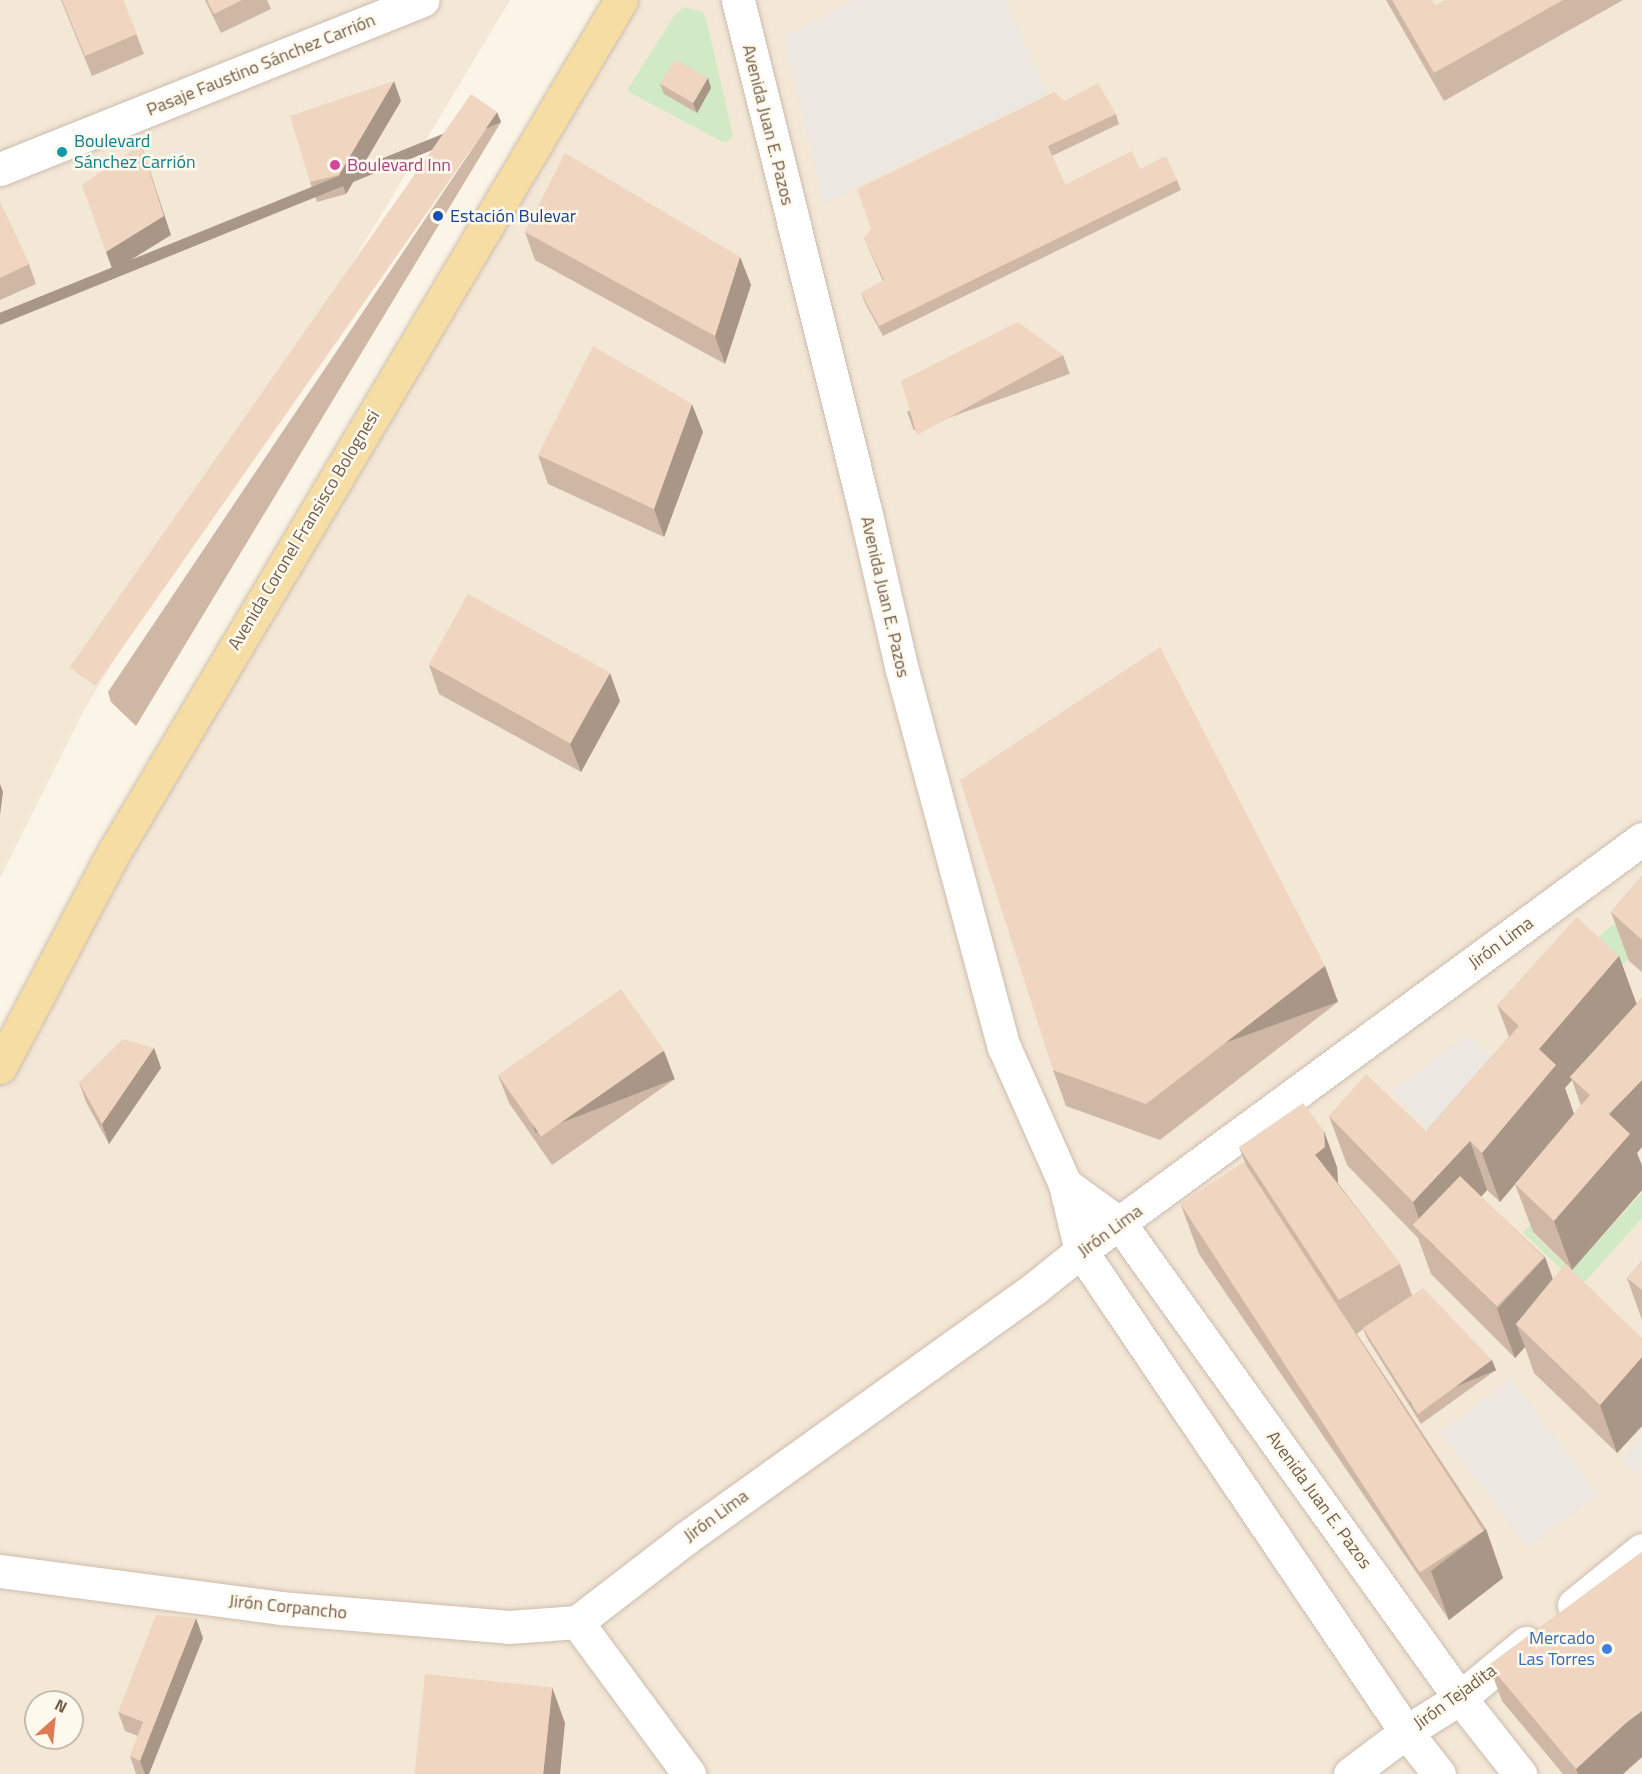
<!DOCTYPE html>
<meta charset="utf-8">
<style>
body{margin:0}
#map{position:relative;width:1642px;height:1774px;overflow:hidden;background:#fbf5e7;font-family:"Titillium Web",sans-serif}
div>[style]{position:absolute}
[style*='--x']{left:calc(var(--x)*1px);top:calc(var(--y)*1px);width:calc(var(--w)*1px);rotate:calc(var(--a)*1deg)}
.residential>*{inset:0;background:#f3e7d6}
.industrial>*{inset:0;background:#ece7e1;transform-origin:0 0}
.green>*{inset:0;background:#d2e9c6}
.roads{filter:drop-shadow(0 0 2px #cdbdae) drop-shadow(0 0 2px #cdbdae)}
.pedestrian>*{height:33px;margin:-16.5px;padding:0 16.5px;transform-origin:16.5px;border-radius:16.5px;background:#fff}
.minor>*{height:33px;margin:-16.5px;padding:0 16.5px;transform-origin:16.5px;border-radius:16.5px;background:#fff}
.tertiary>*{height:33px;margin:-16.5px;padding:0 16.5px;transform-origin:16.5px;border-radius:16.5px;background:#fff}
.primary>*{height:33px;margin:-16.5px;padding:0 16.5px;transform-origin:16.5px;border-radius:16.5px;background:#f6dda3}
.wall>*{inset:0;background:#ceb8a5;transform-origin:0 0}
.shaded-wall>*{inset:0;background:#a89686;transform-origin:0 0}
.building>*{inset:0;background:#f0d6c0;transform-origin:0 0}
.dots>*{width:16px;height:16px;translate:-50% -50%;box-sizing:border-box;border:3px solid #fef9ed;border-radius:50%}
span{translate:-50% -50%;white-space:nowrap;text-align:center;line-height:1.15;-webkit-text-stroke:5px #fef9ed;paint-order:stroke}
.street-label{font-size:18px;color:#745d4d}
.culture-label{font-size:18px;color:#0d838f}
.left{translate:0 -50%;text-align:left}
.hotel-label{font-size:18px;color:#b23c85}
.transit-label{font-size:18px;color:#164399}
.shop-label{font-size:18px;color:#366cbe}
.right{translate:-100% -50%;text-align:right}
.north{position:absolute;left:24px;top:1690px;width:60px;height:60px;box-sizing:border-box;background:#fef9ed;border:2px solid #c7bbad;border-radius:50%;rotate:27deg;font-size:16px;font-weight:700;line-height:24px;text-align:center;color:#745d4d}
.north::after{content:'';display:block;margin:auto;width:21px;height:27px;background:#df7b53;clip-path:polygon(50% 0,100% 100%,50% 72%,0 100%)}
</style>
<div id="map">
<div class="residential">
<div style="clip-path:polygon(0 0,510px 0,83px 712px,0 878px)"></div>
<div style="clip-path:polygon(evenodd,602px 0,1642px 0,1642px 1774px,0 1774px,0 1041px,602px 0,36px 1702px,72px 1702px,72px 1738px,36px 1738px,36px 1702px)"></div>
</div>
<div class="industrial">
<div style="clip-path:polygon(854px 0,1005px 0,1047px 94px,823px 204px,784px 36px)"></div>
<div style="clip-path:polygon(1469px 1034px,1512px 1079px,1447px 1150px,1390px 1092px)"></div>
<div style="left:1511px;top:1379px;width:144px;height:88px;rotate:53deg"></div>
<div style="clip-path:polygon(1642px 1436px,1642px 1469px,1636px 1473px,1622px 1458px)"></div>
</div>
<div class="green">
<div style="clip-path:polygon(684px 7px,703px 12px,706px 19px,733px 135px,727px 142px,723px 142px,629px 92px,628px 89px,674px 16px)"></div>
<div style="clip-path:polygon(1642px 902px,1642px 943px,1619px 969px,1593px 941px)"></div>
<div style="clip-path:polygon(1642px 1193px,1642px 1218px,1580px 1287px,1523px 1233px,1532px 1223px,1537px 1227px,1532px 1233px,1571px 1270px)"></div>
</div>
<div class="roads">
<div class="pedestrian">
<div style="--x:0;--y:169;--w:455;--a:-21.8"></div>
</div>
<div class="minor">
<div style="--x:1574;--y:1605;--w:87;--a:-39"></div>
<div style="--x:577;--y:1622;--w:189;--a:53.6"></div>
<div style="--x:1350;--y:1774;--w:70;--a:-36.9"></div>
<div style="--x:1406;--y:1732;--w:64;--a:-32.2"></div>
<div style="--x:1460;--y:1698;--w:86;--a:-39.8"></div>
</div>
<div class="tertiary">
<div style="--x:738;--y:0;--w:526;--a:76.02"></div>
<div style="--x:865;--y:510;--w:164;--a:77"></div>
<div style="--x:902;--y:670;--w:391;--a:74.9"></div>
<div style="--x:1004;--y:1047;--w:150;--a:66"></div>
<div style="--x:1065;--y:1184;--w:69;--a:76.6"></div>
<div style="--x:1081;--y:1251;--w:581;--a:55.95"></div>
<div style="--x:1406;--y:1732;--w:53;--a:51.8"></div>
<div style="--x:1065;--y:1184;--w:68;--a:36"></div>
<div style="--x:1120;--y:1224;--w:583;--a:54.35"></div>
<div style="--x:1460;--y:1698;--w:97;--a:51.7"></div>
<div style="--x:0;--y:1571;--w:282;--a:7.5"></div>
<div style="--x:280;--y:1608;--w:230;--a:4.7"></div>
<div style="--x:509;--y:1627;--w:68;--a:-4.2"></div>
<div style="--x:577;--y:1622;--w:138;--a:-37.6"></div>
<div style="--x:686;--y:1538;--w:429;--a:-35.6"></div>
<div style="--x:1035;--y:1288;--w:59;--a:-38.8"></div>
<div style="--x:1081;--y:1251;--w:696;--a:-36.29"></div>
</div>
<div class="primary">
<div style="--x:0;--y:1067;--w:243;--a:-62.1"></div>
<div style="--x:114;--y:852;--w:991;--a:-59.24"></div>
</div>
</div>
<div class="wall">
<div style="clip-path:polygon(61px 0,123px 0,144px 54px,92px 76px)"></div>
<div style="clip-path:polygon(205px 0,267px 0,271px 9px,221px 33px)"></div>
<div style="clip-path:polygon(1386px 0,1431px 0,1435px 6px,1445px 0,1623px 0,1444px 101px)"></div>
<div style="clip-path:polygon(708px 78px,711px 88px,697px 113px,664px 94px,660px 84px)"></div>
<div style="clip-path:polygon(401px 101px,346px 194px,317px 202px,310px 182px)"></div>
<div style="clip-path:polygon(1065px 101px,1116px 114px,1119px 124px,1052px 156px,1065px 185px,1140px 169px,1177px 180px,1181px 190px,883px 336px,865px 303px,861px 293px,883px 281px,864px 238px)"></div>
<div style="clip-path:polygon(497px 112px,501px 122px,136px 726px,111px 702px,108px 692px)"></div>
<div style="clip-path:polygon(0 203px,29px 264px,36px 284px,0 300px)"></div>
<div style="clip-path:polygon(525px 232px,740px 257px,751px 285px,725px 364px,535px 260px)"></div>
<div style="left:1063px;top:355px;width:20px;height:166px;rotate:70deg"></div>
<div style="clip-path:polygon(703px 432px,664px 537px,548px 484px,538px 455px)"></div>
<div style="clip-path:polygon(429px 665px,620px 701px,581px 772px,439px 694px)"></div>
<div style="clip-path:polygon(1642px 876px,1642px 972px,1629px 961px,1611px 912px)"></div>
<div style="clip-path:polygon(evenodd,1619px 956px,1636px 1004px,1642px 998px,1642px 1147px,1637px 1153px,1642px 1166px,1642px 1190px,1572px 1270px,1533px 1232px,1515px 1184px,1500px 1202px,1487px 1190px,1481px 1197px,1545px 1257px,1553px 1279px,1642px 1338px,1642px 1426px,1617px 1453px,1534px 1373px,1525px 1347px,1515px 1358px,1431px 1274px,1418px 1238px,1347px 1165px,1329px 1116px,1426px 1131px,1509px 1037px,1497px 1005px,1619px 956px,1572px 1080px,1581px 1106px,1574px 1114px,1565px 1088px,1572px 1080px)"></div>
<div style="clip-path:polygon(1338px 1002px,1160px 1140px,1066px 1106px,1053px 1070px)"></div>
<div style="clip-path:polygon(154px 1048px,161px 1068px,109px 1144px,86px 1102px,79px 1082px)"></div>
<div style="clip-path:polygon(498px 1075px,675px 1079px,552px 1165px,509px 1103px)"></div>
<div style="clip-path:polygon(1239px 1147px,1337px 1167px,1338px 1183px,1400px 1264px,1412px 1295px,1496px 1370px,1421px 1424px,1367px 1338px,1363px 1329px,1357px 1334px,1486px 1529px,1503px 1578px,1449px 1620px,1199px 1254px,1181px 1205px,1246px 1165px)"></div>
<div style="clip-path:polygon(1642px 1261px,1642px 1320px,1627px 1278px)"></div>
<div style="clip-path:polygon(1642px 1552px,1642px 1757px,1623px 1774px,1563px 1774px,1502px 1701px,1489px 1665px)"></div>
<div style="clip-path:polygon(203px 1638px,149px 1774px,136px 1774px,130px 1756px,138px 1736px,125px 1731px,118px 1712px)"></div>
</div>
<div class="shaded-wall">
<div style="clip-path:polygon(708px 78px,711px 88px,697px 113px,693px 103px)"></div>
<div style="clip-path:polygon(394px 81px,401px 101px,346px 194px,339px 175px)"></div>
<div style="left:497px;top:112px;width:11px;height:706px;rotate:68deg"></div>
<div style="clip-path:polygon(141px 144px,171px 235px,113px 271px,106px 252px)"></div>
<div style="clip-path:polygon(740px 257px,751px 285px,725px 364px,715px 336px)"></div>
<div style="clip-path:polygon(692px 404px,703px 432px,664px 537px,654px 509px)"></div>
<div style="clip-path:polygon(610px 673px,620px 701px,581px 772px,570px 744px)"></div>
<div style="clip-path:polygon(0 784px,3px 792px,0 815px)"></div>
<div style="clip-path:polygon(1619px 956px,1637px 1005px,1570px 1077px,1572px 1080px,1565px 1088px,1574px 1114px,1500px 1202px,1482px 1153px,1539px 1049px)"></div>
<div style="left:1325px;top:966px;width:38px;height:226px;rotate:70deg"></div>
<div style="clip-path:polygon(154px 1048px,161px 1068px,109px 1144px,102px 1124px)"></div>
<div style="left:664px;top:1051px;width:30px;height:149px;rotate:69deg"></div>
<div style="clip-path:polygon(1642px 1080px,1642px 1147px,1637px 1153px,1642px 1166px,1642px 1190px,1572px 1270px,1554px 1221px,1609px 1114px)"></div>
<div style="clip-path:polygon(1324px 1131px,1337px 1167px,1338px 1183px,1315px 1155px)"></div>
<div style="clip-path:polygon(1470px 1141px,1487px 1190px,1435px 1247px,1426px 1238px,1413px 1202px)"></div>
<div style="clip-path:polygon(1545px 1257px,1562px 1306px,1516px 1324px,1525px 1347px,1515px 1358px,1497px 1309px)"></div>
<div style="clip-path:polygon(1642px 1357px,1642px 1426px,1617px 1453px,1600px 1405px)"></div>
<div style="left:1492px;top:1360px;width:11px;height:92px;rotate:68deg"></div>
<div style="clip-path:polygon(1486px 1529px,1503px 1578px,1449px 1620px,1431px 1571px)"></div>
<div style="clip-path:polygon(196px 1618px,203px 1638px,149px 1774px,145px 1774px,140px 1761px)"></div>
<div style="clip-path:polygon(552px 1687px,565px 1723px,560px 1774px,543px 1774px)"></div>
<div style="clip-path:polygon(1642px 1711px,1642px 1757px,1623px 1774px,1578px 1774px,1576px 1769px,1627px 1722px)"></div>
</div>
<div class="building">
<div style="clip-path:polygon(62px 0,123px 0,137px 34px,85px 56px)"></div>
<div style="clip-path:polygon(207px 0,242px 0,214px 14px)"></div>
<div style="clip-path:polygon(1392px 0,1431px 0,1435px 6px,1445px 0,1563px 0,1434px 73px)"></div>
<div style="left:675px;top:59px;width:38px;height:29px;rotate:30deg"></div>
<div style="clip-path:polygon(394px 81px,339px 175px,310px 182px,290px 116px)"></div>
<div style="clip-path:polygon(1098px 83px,1116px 114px,1048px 146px,1065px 185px,1132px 151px,1140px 169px,1166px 156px,1177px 180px,879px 326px,861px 293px,884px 280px,864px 238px,871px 229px,857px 189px,1054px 92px,1065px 101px)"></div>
<div style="left:471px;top:94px;width:32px;height:700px;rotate:35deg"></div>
<div style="clip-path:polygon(141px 144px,164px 216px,106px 252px,82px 185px)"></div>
<div style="clip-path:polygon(565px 153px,740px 257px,715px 336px,525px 232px)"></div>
<div style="clip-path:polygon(0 203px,29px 264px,0 278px)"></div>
<div style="clip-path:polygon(1018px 322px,1063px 355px,917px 435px,901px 381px)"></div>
<div style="clip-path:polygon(593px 346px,692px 404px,654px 509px,538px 455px)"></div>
<div style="left:468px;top:594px;width:162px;height:81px;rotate:29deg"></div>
<div style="clip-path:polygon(1160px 647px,1325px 966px,1146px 1104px,1053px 1070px,960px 780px)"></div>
<div style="clip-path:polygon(1642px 876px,1642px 940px,1611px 912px)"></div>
<div style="clip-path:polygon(1577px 917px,1619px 956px,1539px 1049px,1556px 1065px,1482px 1153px,1470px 1141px,1413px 1202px,1329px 1116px,1366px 1074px,1426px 1131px,1519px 1026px,1497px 1005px)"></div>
<div style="left:621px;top:989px;width:75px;height:150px;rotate:55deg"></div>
<div style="clip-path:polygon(1642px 998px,1642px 1080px,1609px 1114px,1630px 1134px,1554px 1221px,1515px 1184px,1590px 1095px,1570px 1077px)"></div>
<div style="clip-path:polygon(123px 1039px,154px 1048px,102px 1124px,79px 1082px)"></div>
<div style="clip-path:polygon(1303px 1103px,1324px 1131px,1325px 1147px,1315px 1155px,1400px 1264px,1339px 1300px,1239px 1147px)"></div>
<div style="left:1244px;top:1162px;width:440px;height:76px;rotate:57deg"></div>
<div style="left:1460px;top:1176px;width:117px;height:68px;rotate:44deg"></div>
<div style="clip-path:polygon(1642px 1261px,1642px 1290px,1627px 1278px)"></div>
<div style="clip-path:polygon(1565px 1264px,1642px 1338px,1642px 1357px,1600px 1405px,1516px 1324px)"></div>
<div style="clip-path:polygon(1423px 1288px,1492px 1360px,1418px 1414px,1363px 1328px)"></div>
<div style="clip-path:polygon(1642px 1552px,1642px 1711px,1627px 1722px,1576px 1769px,1489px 1665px)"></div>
<div style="clip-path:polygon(156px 1615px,196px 1618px,140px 1761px,130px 1756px,143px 1722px,118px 1712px)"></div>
<div style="left:425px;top:1674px;width:128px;height:100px;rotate:6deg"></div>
</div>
<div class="dots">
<div style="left:62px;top:152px;background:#0f9aa8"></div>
<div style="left:335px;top:165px;background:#d1479c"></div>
<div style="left:438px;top:216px;background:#1a4fb4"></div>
<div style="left:1607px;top:1649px;background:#3f7fe0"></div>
</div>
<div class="street-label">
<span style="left:261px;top:65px;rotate:-22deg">Pasaje Faustino Sánchez Carrión</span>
<span style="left:768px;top:125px;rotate:76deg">Avenida Juan E. Pazos</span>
<span style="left:304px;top:530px;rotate:-59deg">Avenida Coronel Fransisco Bolognesi</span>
<span style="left:885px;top:597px;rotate:77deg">Avenida Juan E. Pazos</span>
<span style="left:1501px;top:943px;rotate:-36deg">Jirón Lima</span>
<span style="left:1110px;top:1231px;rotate:-36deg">Jirón Lima</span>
<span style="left:1319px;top:1500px;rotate:54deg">Avenida Juan E. Pazos</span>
<span style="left:716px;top:1516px;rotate:-36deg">Jirón Lima</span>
<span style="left:288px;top:1607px;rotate:6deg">Jirón Corpancho</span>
<span style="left:1455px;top:1697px;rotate:-36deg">Jirón Tejadita</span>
</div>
<div class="culture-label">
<span class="left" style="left:74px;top:152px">Boulevard<br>Sánchez Carrión</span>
</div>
<div class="hotel-label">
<span class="left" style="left:347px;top:165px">Boulevard Inn</span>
</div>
<div class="transit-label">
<span class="left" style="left:450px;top:216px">Estación Bulevar</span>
</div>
<div class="shop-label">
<span class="right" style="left:1595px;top:1649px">Mercado<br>Las Torres</span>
</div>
<div class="north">N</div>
</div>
